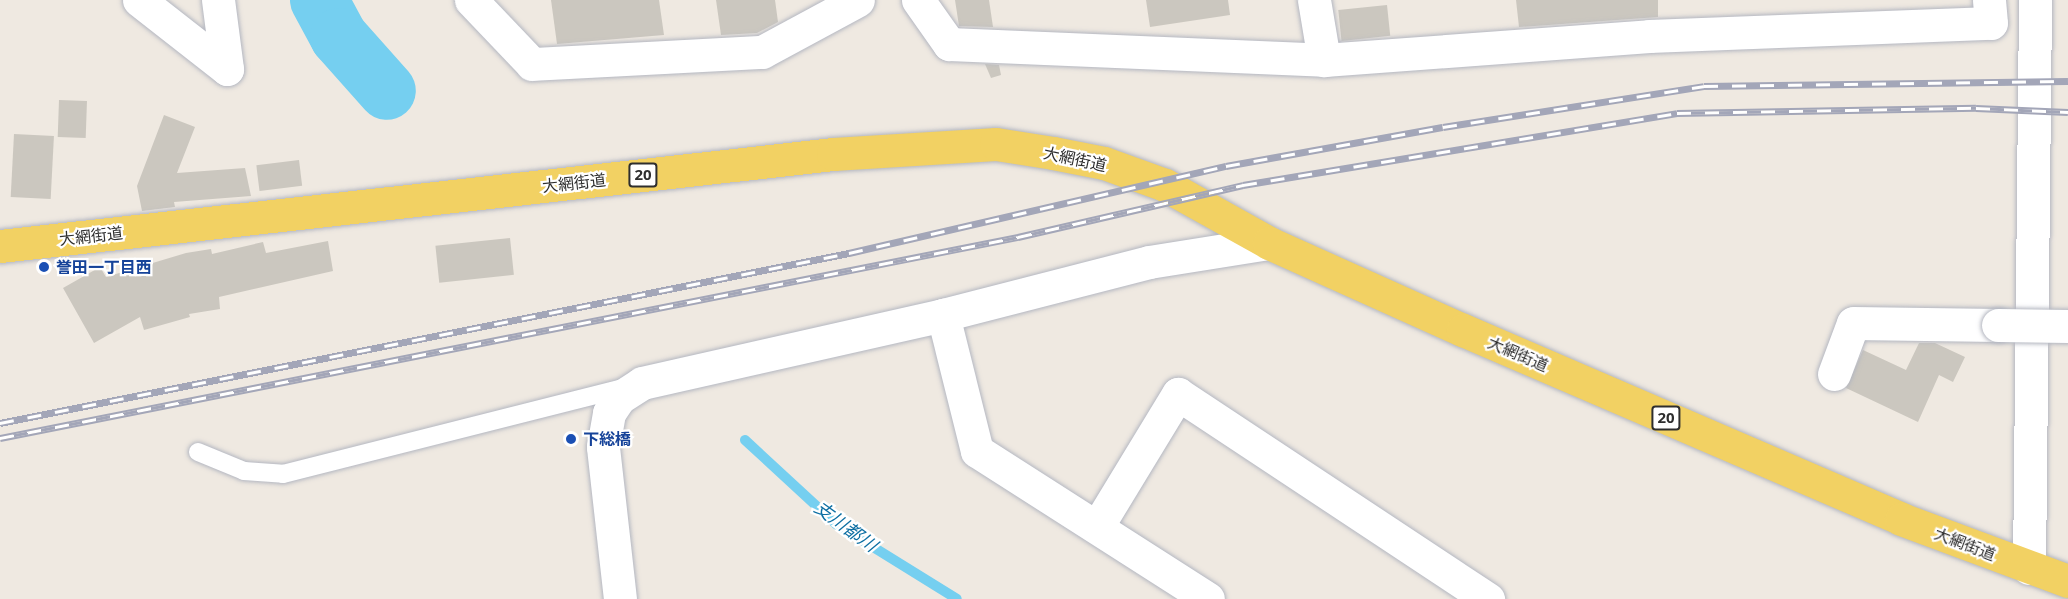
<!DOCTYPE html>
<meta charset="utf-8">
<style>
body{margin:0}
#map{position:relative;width:2068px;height:599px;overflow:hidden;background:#efe9e1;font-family:"Noto Sans","Noto Sans JP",sans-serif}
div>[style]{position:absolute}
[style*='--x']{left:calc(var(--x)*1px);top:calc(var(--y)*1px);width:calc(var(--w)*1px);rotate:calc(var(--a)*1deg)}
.stream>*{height:10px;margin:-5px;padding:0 5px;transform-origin:5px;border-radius:5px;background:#75cff0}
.river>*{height:58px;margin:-29px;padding:0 29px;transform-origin:29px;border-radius:29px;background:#75cff0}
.building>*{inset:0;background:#cbc7bf;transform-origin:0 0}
.roads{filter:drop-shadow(0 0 2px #b4b7c1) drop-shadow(0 0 2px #b4b7c1)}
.lane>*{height:18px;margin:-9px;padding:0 9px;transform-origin:9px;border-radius:9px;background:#fff}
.street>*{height:33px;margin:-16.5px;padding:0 16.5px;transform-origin:16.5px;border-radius:16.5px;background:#fff}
.secondary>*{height:33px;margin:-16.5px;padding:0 16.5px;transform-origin:16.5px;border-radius:16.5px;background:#fff}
.primary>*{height:33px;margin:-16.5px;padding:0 16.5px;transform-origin:16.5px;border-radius:16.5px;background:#f2d163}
.rail>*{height:7px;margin-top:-3.5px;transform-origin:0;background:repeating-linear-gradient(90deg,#fff 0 14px,#a3a6b8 0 28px);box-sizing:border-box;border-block:2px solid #a3a6b8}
.bridges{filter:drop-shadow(0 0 2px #b4b7c1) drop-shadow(0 0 2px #b4b7c1)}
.street-bridge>*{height:33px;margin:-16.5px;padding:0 16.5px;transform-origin:16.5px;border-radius:16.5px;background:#fff}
.dots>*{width:16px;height:16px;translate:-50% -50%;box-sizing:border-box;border:3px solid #fff;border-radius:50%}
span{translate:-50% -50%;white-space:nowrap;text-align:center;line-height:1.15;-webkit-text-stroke:4.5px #fff;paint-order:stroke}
.shield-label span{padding:2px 4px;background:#fff;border:2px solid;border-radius:4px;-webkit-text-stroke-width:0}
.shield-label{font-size:15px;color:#2e2e2e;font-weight:700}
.street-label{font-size:16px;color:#2e2e2e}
.transit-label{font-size:16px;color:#164399;font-weight:700}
.left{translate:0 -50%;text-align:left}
.water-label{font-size:18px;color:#0d6fa3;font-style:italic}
</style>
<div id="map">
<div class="stream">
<div style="--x:745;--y:440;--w:124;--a:42.7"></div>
<div style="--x:836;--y:524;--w:142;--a:31.8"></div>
</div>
<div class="river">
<div style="--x:319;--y:0;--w:42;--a:61.6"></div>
<div style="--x:339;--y:37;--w:72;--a:48.4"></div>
</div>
<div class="building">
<div style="clip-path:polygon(551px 0,659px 0,664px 35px,557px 44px)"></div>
<div style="clip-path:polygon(716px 0,775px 0,778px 22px,757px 33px,721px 35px)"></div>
<div style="clip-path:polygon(955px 0,989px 0,993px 27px,959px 26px)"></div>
<div style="clip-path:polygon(1146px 0,1228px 0,1230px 15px,1150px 27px)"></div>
<div style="clip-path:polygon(1516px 0,1658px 0,1658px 17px,1519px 27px)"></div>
<div style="left:1387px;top:5px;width:31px;height:49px;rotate:84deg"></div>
<div style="clip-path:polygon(985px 64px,999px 65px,1001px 75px,991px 78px)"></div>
<div style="left:59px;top:100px;width:28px;height:37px;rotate:2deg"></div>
<div style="clip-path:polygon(164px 115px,195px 127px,177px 173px,245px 168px,251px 196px,174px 202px,175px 207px,142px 211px,137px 186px)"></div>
<div style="left:14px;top:134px;width:40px;height:63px;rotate:3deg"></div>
<div style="left:299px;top:160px;width:26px;height:43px;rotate:83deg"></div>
<div style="left:510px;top:238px;width:37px;height:75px;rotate:84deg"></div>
<div style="clip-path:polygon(328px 241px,333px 271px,219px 297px,220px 309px,189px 314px,190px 317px,144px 330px,140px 317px,94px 343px,63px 288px,100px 267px,106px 277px,186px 253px,211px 249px,212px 254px,263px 242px,266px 253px)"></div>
<div style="clip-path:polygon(1919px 343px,1935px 343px,1965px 357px,1953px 382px,1939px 375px,1918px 422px,1846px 388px,1863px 350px,1906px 370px)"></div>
</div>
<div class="roads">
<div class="lane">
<div style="--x:198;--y:452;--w:50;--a:22.4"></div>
<div style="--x:244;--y:471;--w:39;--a:4"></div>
<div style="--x:283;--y:474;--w:354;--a:-14.2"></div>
</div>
<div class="street">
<div style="--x:139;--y:0;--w:112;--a:38.1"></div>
<div style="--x:227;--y:69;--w:70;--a:-97.4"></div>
<div style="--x:471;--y:0;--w:88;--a:46.4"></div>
<div style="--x:532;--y:64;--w:230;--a:-3"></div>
<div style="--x:762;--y:52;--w:109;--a:-28.4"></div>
<div style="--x:918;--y:0;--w:54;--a:54.8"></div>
<div style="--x:949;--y:44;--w:375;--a:2.4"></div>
<div style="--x:1324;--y:60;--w:326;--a:-4.2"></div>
<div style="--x:1649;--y:36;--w:342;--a:-2.2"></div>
<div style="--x:1991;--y:23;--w:23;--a:-95"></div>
<div style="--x:1314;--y:0;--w:61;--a:80.5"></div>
<div style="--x:943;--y:315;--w:140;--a:76"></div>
<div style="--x:977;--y:451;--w:274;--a:32.6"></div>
<div style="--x:1834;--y:374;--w:54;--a:-69.6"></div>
<div style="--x:1853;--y:323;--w:145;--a:0.8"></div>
<div style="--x:1097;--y:527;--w:156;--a:-58.7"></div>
<div style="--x:1178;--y:394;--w:372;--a:33.5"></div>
</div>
<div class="secondary">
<div style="--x:2029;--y:568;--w:568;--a:-89.39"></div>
<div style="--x:620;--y:599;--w:153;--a:-96.4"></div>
<div style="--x:603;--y:447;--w:35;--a:-80"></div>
<div style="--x:609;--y:413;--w:18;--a:-56"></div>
<div style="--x:619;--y:398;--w:27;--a:-33"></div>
<div style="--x:642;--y:383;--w:309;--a:-12.7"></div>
<div style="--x:943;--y:315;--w:213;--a:-14.4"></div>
<div style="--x:1149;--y:262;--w:121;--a:-9"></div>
</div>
<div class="primary">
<div style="--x:0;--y:246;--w:838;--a:-6.3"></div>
<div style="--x:833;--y:154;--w:163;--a:-3.5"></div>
<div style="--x:996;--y:144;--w:58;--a:9"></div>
<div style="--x:1053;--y:153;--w:52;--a:11.1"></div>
<div style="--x:1104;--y:163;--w:65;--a:19.8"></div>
<div style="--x:1165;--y:185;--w:119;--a:29.1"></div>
<div style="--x:1269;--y:243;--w:213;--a:24.2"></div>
<div style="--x:1463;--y:330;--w:477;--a:23.3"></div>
<div style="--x:1901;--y:519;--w:178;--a:20.4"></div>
</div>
</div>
<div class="rail">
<div style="--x:0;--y:423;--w:866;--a:-11.32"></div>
<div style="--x:849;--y:253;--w:387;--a:-13"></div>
<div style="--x:1226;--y:166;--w:220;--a:-10.2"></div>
<div style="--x:1443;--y:127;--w:264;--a:-8.9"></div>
<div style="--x:1704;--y:86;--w:364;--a:-0.8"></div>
<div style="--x:0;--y:438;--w:1038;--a:-11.17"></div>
<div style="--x:1018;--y:237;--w:231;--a:-13"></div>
<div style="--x:1243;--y:185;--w:440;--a:-9.4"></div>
<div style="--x:1677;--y:113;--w:299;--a:-1"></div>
<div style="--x:1976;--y:108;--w:92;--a:2.5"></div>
</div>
<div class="bridges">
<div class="street-bridge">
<div style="--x:1998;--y:325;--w:70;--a:0.8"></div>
</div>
</div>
<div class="dots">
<div style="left:44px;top:267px;background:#1a4fb4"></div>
<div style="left:571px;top:439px;background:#1a4fb4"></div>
</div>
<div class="shield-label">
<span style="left:643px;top:175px">20</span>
<span style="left:1666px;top:418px">20</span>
</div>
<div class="street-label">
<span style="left:1075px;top:159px;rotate:12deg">大網街道</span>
<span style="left:574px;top:183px;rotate:-6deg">大網街道</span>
<span style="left:91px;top:236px;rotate:-6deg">大網街道</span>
<span style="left:1518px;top:354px;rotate:23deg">大網街道</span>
<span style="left:1965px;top:544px;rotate:21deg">大網街道</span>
</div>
<div class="transit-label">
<span class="left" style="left:56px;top:267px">誉田一丁目西</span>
<span class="left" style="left:583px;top:439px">下総橋</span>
</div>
<div class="water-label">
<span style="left:846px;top:526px;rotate:36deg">支川都川</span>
</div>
</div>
